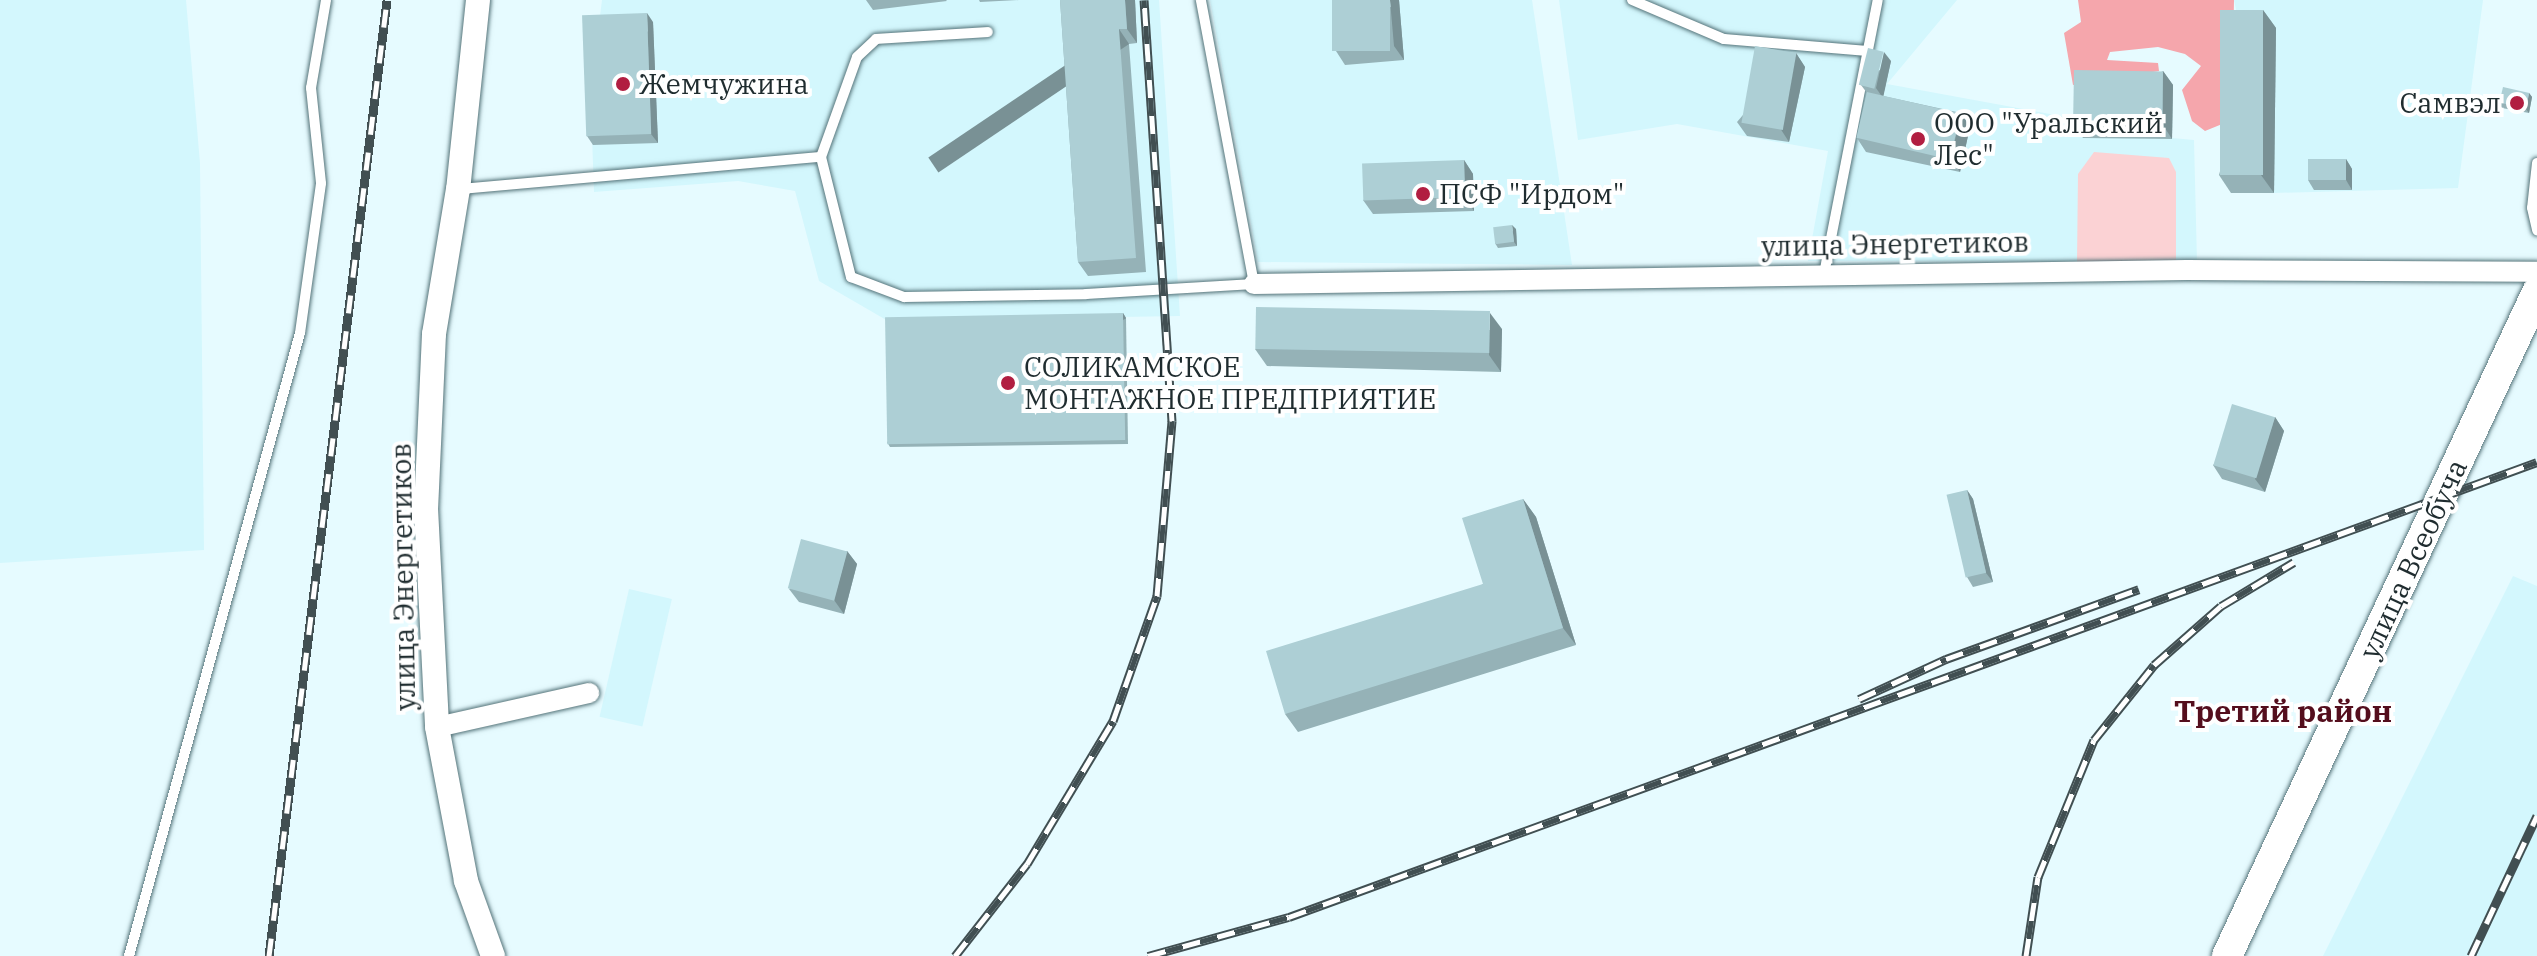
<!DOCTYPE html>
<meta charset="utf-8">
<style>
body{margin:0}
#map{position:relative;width:2537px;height:956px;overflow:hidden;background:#e6fbff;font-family:"IBM Plex Serif",serif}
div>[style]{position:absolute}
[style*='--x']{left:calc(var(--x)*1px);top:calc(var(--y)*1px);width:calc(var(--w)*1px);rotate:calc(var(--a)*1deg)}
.built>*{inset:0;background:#d3f7fd;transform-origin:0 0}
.green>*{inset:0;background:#fbd2d4}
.forest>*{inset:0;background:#f5a6ac}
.roads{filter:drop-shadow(0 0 2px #547379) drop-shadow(0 0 2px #547379)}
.service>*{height:10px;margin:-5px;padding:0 5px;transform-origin:5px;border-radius:5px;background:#fff}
.minor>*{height:20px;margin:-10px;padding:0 10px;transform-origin:10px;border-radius:10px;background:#fff}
.tertiary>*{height:24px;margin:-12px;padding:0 12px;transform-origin:12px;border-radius:12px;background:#fff}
.primary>*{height:30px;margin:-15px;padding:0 15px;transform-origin:15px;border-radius:15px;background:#fff}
.rail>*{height:9px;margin-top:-4.5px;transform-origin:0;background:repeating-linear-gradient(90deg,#fff 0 18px,#414f52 0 36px);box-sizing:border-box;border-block:2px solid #414f52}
.wall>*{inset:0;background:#95b2b7}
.shaded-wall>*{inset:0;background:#799195;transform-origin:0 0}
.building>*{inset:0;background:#adcfd5;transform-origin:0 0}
.dots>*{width:22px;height:22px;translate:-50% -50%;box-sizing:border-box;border:4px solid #fff;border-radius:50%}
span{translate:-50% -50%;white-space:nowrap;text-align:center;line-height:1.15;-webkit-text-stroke:8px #fff;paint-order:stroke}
.poi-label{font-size:28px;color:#1f2c2f}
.left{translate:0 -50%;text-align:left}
.right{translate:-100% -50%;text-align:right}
.street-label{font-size:28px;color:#1f2c2f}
.neighbourhood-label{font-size:30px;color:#540e1d;font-weight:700}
</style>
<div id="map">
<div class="built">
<div style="clip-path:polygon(0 0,186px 0,200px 163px,204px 550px,0 563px)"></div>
<div style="clip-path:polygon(602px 0,1159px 0,1180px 316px,888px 321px,819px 281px,795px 191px,738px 181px,594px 192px,588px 24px,599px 24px)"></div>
<div style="clip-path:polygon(1210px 0,1532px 0,1572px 265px,1258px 262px)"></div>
<div style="clip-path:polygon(1559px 0,1957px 0,1887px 84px,2083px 120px,2173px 85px,2172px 138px,2194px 140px,2197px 262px,1808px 261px,1828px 151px,1677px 124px,1578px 140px)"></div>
<div style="clip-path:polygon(2234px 0,2483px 0,2458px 188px,2274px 193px)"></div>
<div style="clip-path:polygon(2513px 576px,2537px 586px,2537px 956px,2323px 956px)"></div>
<div style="left:629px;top:589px;width:44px;height:131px;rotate:13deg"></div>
</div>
<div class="green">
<div style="clip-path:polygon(2094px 152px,2169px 158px,2176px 172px,2176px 262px,2077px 262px,2078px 174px)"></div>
</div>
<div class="forest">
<div style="clip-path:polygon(2078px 0,2234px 0,2232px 120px,2205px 131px,2192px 121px,2182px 90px,2201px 66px,2185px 54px,2158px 47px,2110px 52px,2107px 60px,2158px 63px,2159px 71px,2073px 85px,2064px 33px,2081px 22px)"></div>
</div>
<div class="roads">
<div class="service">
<div style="--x:1632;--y:0;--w:100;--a:23"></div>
<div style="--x:1724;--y:39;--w:144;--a:4.8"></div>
<div style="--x:821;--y:157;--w:124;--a:76"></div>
<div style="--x:851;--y:277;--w:57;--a:20.7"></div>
<div style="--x:904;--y:297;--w:182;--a:-0.9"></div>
<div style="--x:1086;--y:294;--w:168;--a:-3.4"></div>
<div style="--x:1254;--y:284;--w:289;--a:-100.6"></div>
<div style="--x:2537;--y:163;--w:45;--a:96.3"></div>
<div style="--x:2532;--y:208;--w:23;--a:77"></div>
<div style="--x:460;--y:189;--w:362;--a:-5.1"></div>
<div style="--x:821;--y:157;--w:106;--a:-70.2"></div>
<div style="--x:857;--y:57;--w:26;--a:-43"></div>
<div style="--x:876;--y:39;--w:112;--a:-3.6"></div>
<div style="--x:1824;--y:274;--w:279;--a:-78.9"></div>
<div style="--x:129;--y:956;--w:646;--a:-74.65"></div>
<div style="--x:300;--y:333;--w:151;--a:-82"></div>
<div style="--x:321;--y:183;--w:96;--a:-96"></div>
<div style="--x:311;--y:88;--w:89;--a:-80.3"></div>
</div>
<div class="minor">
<div style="--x:1254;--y:284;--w:933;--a:-0.86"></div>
<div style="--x:2187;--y:270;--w:350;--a:0.3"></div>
<div style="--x:437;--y:727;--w:156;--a:-12.6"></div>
</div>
<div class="tertiary">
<div style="--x:478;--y:0;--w:190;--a:96"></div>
<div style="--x:458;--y:189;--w:147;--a:99.4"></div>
<div style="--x:434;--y:334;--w:174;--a:92.6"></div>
<div style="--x:426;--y:508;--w:219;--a:87.1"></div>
<div style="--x:437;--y:727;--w:157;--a:79.3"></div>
<div style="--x:466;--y:881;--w:80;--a:70.2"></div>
</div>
<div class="primary">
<div style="--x:2227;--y:956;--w:733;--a:-64.97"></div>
</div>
</div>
<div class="rail">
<div style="--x:1859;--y:699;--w:96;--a:-24.7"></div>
<div style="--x:1946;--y:659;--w:205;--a:-19.9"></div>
<div style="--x:269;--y:956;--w:963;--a:-82.96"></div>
<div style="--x:955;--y:956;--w:117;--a:-52"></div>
<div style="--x:1027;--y:864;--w:167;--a:-59"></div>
<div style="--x:1113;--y:721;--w:133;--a:-70.6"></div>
<div style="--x:1157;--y:596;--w:176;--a:-85.1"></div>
<div style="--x:1172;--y:421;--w:422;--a:-93.8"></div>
<div style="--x:1148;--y:956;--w:146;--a:-15.5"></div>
<div style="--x:1289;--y:917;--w:1328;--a:-20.03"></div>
<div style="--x:2026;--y:956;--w:80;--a:-81.4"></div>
<div style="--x:2038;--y:877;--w:148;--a:-67.8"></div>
<div style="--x:2094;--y:740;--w:96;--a:-51.3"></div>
<div style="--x:2154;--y:665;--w:89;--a:-41.4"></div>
<div style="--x:2221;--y:606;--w:85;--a:-31.1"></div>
<div style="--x:2471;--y:956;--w:155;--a:-64.8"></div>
</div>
<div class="wall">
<div style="clip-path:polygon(866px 0,946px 0,947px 1px,873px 10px)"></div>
<div style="clip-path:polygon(979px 0,1019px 0,980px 2px)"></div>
<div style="clip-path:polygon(1060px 0,1135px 0,1137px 43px,1129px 44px,1146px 272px,1088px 276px,1078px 262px)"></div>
<div style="clip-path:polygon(1399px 0,1404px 60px,1345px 65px,1336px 51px)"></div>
<div style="clip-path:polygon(2263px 10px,2276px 28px,2274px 193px,2231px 193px,2219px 175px)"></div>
<div style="clip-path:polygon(653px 22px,658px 143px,593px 145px,587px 136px)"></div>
<div style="clip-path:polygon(1796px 53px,1805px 67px,1789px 142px,1747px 136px,1737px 122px)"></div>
<div style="clip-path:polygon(1891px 61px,1883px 96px,1961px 113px,1970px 127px,1960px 172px,1866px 152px,1857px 138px,1867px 93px,1861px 85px)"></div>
<div style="clip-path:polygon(2163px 71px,2173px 85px,2172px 139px,2083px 138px,2074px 124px)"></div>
<div style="clip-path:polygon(2529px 93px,2532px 97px,2529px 113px,2502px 108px,2499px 103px)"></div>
<div style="clip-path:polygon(2346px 159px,2352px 169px,2352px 190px,2314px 190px,2308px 180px)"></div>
<div style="clip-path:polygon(1464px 160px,1473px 174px,1474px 211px,1373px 214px,1363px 200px)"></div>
<div style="clip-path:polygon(1516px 229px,1517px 246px,1498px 248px,1495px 243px)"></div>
<div style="clip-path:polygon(1123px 313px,1126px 318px,1128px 444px,890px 447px,887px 442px)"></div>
<div style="clip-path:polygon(1502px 329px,1501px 372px,1267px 366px,1255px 349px)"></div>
<div style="clip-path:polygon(2275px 417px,2284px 431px,2265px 492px,2222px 479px,2213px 465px)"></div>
<div style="clip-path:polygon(1967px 490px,1973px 499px,1993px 582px,1973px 587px,1967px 577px)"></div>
<div style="clip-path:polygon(1523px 499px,1536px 517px,1576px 645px,1298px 732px,1285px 714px,1483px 584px)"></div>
<div style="clip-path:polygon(847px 551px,857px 564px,844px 614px,799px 602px,789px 589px)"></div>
</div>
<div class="shaded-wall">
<div style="clip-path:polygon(1125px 0,1135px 0,1137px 43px,1127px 29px)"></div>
<div style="clip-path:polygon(1390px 0,1399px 0,1404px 60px,1394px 46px)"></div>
<div style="clip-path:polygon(2263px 10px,2276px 28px,2274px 193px,2261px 175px)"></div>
<div style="clip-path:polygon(647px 13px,653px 22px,658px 143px,651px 134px)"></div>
<div style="left:1119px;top:29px;width:18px;height:230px;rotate:56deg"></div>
<div style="clip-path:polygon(1884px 52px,1891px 61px,1883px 98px,1876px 88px)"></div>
<div style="clip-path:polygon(1796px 53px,1805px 67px,1789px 142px,1780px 128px)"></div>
<div style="clip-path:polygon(2163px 71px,2173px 85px,2172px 139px,2163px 125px)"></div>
<div style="clip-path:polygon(2529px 93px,2532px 97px,2529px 113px,2526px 109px)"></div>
<div style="clip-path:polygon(1961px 113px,1970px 127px,1960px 172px,1951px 158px)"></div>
<div style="clip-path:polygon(2346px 159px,2352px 169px,2352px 190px,2346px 180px)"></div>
<div style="clip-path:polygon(1464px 160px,1473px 174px,1474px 211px,1465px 197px)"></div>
<div style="clip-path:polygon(1512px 225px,1516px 229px,1517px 246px,1514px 242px)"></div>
<div style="left:1123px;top:313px;width:6px;height:127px;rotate:59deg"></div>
<div style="clip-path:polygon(1490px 313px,1502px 329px,1501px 372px,1489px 355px)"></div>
<div style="clip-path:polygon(2275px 417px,2284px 431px,2265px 492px,2255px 479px)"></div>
<div style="clip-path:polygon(1967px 490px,1973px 499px,1993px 582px,1986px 573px)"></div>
<div style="clip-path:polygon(1523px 499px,1536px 517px,1576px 645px,1563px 628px)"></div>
<div style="clip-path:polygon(847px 551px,857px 564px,844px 614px,834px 600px)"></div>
</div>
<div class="building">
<div style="clip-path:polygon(1060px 0,1125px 0,1127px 29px,1119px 29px,1136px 258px,1078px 262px)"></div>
<div style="left:1332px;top:0;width:58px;height:51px"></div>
<div style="left:2220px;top:10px;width:43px;height:165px"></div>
<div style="left:647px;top:13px;width:121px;height:65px;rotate:88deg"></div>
<div style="left:1755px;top:46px;width:42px;height:78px;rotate:10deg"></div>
<div style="left:1868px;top:48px;width:16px;height:38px;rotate:14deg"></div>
<div style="left:2074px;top:70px;width:89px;height:54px;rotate:1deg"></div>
<div style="left:2503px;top:87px;width:27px;height:16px;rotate:13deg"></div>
<div style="left:1867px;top:92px;width:96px;height:47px;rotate:13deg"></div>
<div style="left:2308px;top:159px;width:38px;height:21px"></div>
<div style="left:1464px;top:160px;width:37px;height:102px;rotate:88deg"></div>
<div style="left:1512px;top:225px;width:17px;height:19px;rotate:83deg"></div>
<div style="left:1256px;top:307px;width:234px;height:42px;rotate:1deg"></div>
<div style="left:1123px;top:313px;width:127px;height:238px;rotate:89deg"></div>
<div style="left:2232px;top:404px;width:45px;height:64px;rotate:17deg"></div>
<div style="left:1967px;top:490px;width:85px;height:21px;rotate:77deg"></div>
<div style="clip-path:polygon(1523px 499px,1563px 628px,1285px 714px,1266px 651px,1483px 584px,1462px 518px)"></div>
<div style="left:801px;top:539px;width:48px;height:51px;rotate:15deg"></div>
</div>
<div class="dots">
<div style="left:623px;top:84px;background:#b11e41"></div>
<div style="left:2517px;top:103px;background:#b11e41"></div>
<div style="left:1918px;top:139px;background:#b11e41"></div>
<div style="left:1423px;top:194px;background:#b11e41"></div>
<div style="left:1008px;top:383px;background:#b11e41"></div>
</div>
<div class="poi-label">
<span class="left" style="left:639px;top:84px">Жемчужина</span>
<span class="right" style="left:2501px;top:103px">Самвэл</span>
<span class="left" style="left:1934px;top:139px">ООО "Уральский<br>Лес"</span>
<span class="left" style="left:1439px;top:194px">ПСФ "Ирдом"</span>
<span class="left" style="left:1024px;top:383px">СОЛИКАМСКОЕ<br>МОНТАЖНОЕ ПРЕДПРИЯТИЕ</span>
</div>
<div class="street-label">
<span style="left:1895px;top:244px;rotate:-1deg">улица Энергетиков</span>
<span style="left:2413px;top:559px;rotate:-65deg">улица Всеобуча</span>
<span style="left:403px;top:577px;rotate:-91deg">улица Энергетиков</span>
</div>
<div class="neighbourhood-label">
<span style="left:2283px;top:711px">Третий район</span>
</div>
</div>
